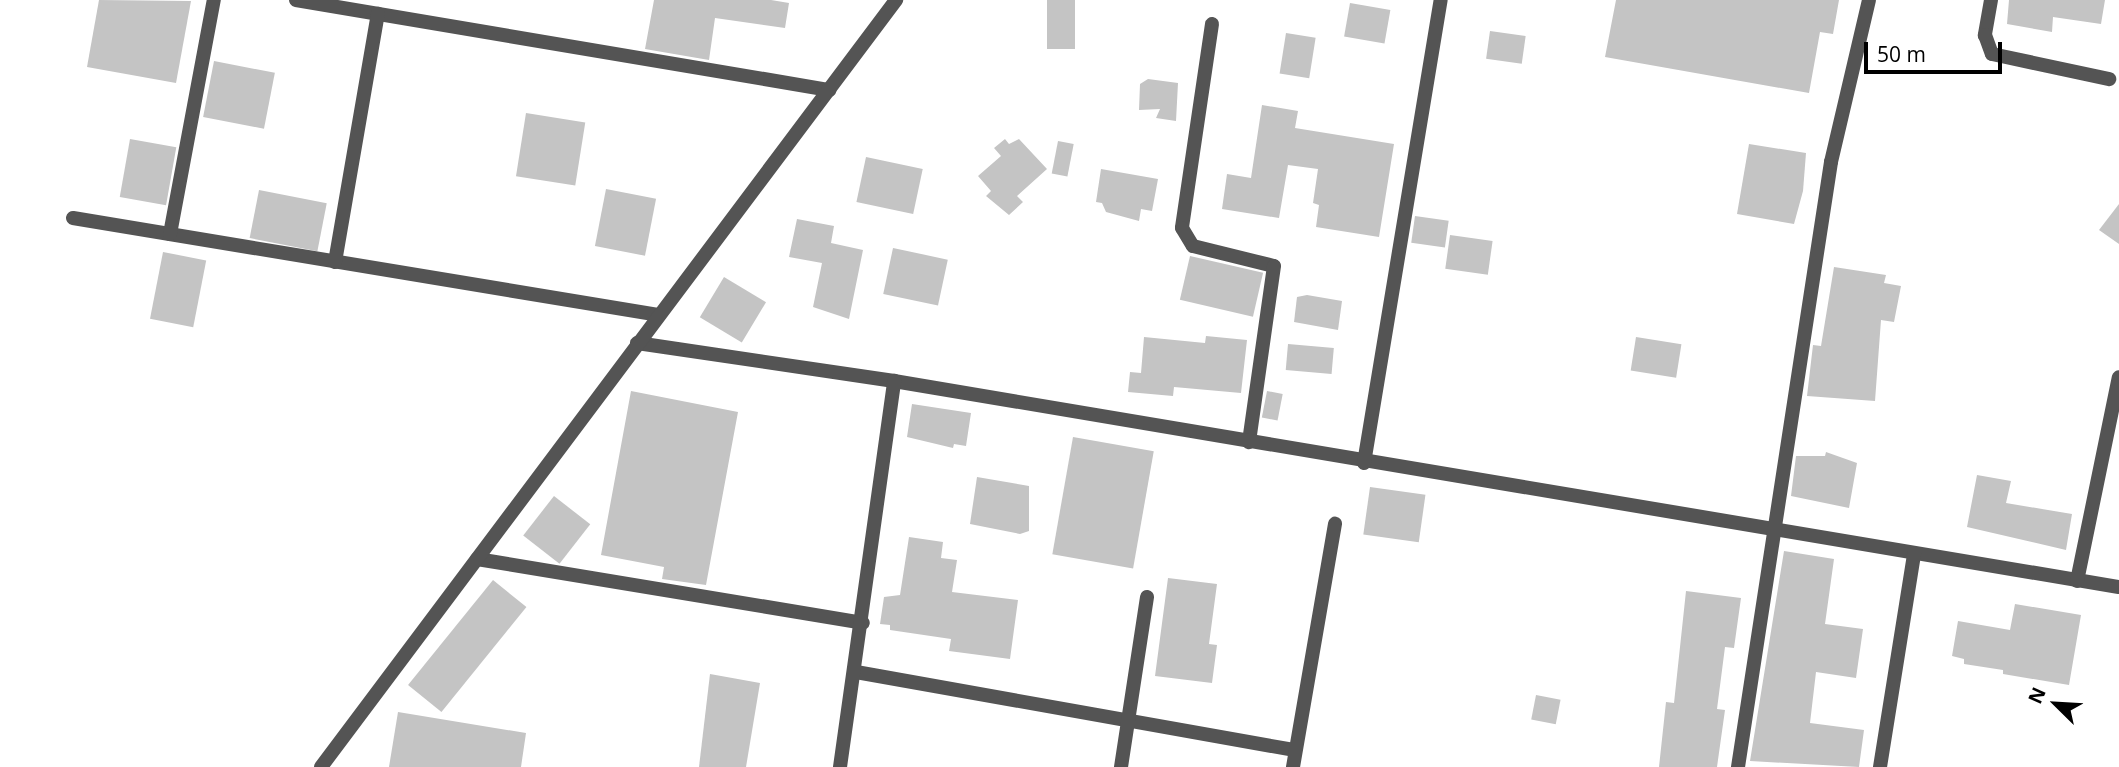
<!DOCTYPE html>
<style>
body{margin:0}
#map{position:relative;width:2119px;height:767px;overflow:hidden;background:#fff;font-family:"Open Sans",sans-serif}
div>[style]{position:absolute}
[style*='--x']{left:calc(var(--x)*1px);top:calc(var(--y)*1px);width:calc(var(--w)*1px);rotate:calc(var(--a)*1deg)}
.building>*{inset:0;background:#c4c4c4;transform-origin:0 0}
.minor>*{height:14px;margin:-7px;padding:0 7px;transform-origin:7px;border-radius:7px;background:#545454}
span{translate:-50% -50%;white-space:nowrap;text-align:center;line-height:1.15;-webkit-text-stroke:5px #fff;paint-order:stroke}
.north{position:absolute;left:2021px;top:669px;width:70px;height:70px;-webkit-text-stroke:5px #fff;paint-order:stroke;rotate:294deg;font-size:19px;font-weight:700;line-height:28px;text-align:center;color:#000}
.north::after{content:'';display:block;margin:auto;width:24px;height:32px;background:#000;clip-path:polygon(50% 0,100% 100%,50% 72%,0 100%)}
.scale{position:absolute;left:1864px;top:42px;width:138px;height:32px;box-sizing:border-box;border:4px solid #000;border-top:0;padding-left:9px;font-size:21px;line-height:24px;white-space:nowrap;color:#000;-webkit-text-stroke:5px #fff;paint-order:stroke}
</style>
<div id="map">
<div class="building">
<div style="clip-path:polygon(99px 0,191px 1px,176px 83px,87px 67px)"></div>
<div style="clip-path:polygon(654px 0,771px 0,789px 3px,785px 28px,715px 18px,709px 60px,645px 49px)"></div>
<div style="left:1047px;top:0;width:28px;height:49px"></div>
<div style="clip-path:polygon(1616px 0,1839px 0,1833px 34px,1820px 32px,1809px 93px,1605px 57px)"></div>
<div style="clip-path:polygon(2009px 0,2105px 0,2101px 24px,2053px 17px,2052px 32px,2007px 24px)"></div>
<div style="left:1350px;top:3px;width:41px;height:34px;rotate:10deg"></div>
<div style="left:1490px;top:31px;width:36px;height:28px;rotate:8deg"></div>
<div style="left:1286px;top:33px;width:30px;height:41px;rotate:9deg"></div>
<div style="left:214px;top:61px;width:62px;height:57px;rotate:11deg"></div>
<div style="clip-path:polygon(1148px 79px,1178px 83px,1176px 121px,1156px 118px,1160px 109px,1139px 110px,1140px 84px)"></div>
<div style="clip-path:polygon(1262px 105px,1298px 111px,1295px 128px,1394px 144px,1379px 237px,1316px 227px,1319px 205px,1313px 203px,1318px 169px,1288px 165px,1279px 218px,1222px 209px,1227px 174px,1251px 178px)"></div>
<div style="left:526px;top:113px;width:60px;height:64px;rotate:9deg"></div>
<div style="left:130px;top:139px;width:47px;height:59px;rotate:10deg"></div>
<div style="clip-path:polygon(1005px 139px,1009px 144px,1019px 139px,1047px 169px,1017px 196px,1023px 202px,1009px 215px,986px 196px,991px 191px,978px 176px,1001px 156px,994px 148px)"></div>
<div style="left:1058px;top:141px;width:16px;height:33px;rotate:11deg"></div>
<div style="clip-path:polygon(1749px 144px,1806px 153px,1803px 191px,1794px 224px,1737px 214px)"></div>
<div style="left:866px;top:157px;width:58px;height:46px;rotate:12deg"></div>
<div style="clip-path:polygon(1101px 169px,1158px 179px,1152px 211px,1141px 209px,1139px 221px,1106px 212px,1102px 203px,1096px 202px)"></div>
<div style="left:606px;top:189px;width:51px;height:58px;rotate:11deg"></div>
<div style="left:259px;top:190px;width:69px;height:49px;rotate:11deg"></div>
<div style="clip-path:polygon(2119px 204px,2119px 244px,2099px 230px)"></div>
<div style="left:1415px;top:216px;width:34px;height:27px;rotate:8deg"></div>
<div style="clip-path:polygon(797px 219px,834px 226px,831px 243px,863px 250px,849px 319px,813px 307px,822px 263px,789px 257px)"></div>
<div style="left:1450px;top:235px;width:43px;height:34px;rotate:8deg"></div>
<div style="left:893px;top:248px;width:56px;height:47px;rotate:12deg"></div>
<div style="left:163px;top:252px;width:44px;height:68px;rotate:11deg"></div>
<div style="left:1190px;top:256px;width:75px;height:45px;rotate:13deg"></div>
<div style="clip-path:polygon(1834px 267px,1886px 275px,1884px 283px,1901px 286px,1894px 322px,1881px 320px,1875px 401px,1807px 396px,1813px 345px,1821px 346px)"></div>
<div style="left:724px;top:277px;width:49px;height:47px;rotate:31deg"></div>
<div style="clip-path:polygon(1307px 295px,1342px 301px,1338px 330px,1294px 322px,1297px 297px)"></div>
<div style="clip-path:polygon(1206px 336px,1247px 340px,1241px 393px,1174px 387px,1173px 396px,1128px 392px,1130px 372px,1141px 373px,1144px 337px,1205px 343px)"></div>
<div style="left:1636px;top:337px;width:46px;height:34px;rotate:9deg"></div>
<div style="left:1288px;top:344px;width:46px;height:26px;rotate:5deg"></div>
<div style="clip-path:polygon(631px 391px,738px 412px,706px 585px,662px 579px,664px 567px,601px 555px)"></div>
<div style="left:1267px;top:391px;width:16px;height:27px;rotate:11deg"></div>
<div style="clip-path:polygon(912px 404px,971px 413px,966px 446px,954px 444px,953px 448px,907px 437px)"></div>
<div style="left:1073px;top:437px;width:82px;height:119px;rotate:10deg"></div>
<div style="clip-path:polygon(1826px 452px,1857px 463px,1849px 508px,1791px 496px,1796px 456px,1825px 456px)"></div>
<div style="clip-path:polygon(1977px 475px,2011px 481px,2006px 503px,2072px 514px,2066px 550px,1967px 527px)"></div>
<div style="clip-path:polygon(977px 477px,1029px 486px,1029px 531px,1020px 534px,970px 524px)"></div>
<div style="left:1370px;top:487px;width:56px;height:48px;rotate:8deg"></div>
<div style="left:554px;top:496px;width:46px;height:50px;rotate:38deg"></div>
<div style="clip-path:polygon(909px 537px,943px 542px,941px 558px,957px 560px,952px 592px,1018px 600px,1010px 659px,949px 651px,951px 639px,890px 630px,890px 625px,880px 624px,884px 597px,900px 595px)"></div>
<div style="clip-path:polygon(1784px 551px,1834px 559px,1825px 624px,1863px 629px,1856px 678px,1816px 672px,1810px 723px,1864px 730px,1859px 767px,1750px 761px)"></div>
<div style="clip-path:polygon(1168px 578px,1217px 584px,1209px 644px,1217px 645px,1212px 683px,1155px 676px)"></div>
<div style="left:493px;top:580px;width:43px;height:135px;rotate:39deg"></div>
<div style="clip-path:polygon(1686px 591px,1741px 598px,1734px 648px,1725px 647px,1717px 709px,1725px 710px,1717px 767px,1659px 767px,1666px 702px,1674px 703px)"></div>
<div style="clip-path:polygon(2015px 604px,2081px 615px,2069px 685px,2003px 674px,2003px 670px,1964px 664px,1964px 659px,1952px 656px,1958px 621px,2010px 630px)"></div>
<div style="clip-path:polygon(710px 674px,760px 683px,746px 767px,699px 767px)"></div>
<div style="left:1536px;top:695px;width:25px;height:25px;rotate:11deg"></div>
<div style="clip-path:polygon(398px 712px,526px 733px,521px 767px,389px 767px)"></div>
</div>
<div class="minor">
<div style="--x:296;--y:0;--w:541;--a:9.58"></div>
<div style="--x:1991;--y:0;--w:36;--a:100"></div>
<div style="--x:1985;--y:35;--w:20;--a:70"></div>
<div style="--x:1992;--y:54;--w:120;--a:12.1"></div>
<div style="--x:1212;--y:24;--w:206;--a:98.4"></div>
<div style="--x:1182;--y:228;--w:21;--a:59"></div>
<div style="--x:1193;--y:246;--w:83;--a:13.9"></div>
<div style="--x:1274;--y:266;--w:178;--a:98.1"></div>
<div style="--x:73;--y:218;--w:593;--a:9.41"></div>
<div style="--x:170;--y:234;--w:238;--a:-79.4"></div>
<div style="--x:335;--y:262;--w:252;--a:-80.2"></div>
<div style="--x:637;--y:343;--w:260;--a:8.4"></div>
<div style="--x:894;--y:381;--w:1242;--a:9.55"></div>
<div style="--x:1364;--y:463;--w:469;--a:-80.6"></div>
<div style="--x:477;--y:559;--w:391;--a:9.4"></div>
<div style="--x:2077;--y:581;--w:208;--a:-78.4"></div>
<div style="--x:856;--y:672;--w:446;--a:10.1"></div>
<div style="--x:321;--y:767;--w:959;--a:-53.14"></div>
<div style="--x:840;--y:767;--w:390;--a:-82"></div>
<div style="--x:1121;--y:767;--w:172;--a:-81.3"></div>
<div style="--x:1293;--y:767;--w:247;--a:-80.2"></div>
<div style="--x:1738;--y:767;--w:612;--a:-81.26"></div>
<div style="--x:1831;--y:162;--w:166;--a:-76.8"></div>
<div style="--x:1880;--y:767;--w:216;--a:-80.9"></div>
</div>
<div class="north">N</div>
<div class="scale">50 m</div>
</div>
